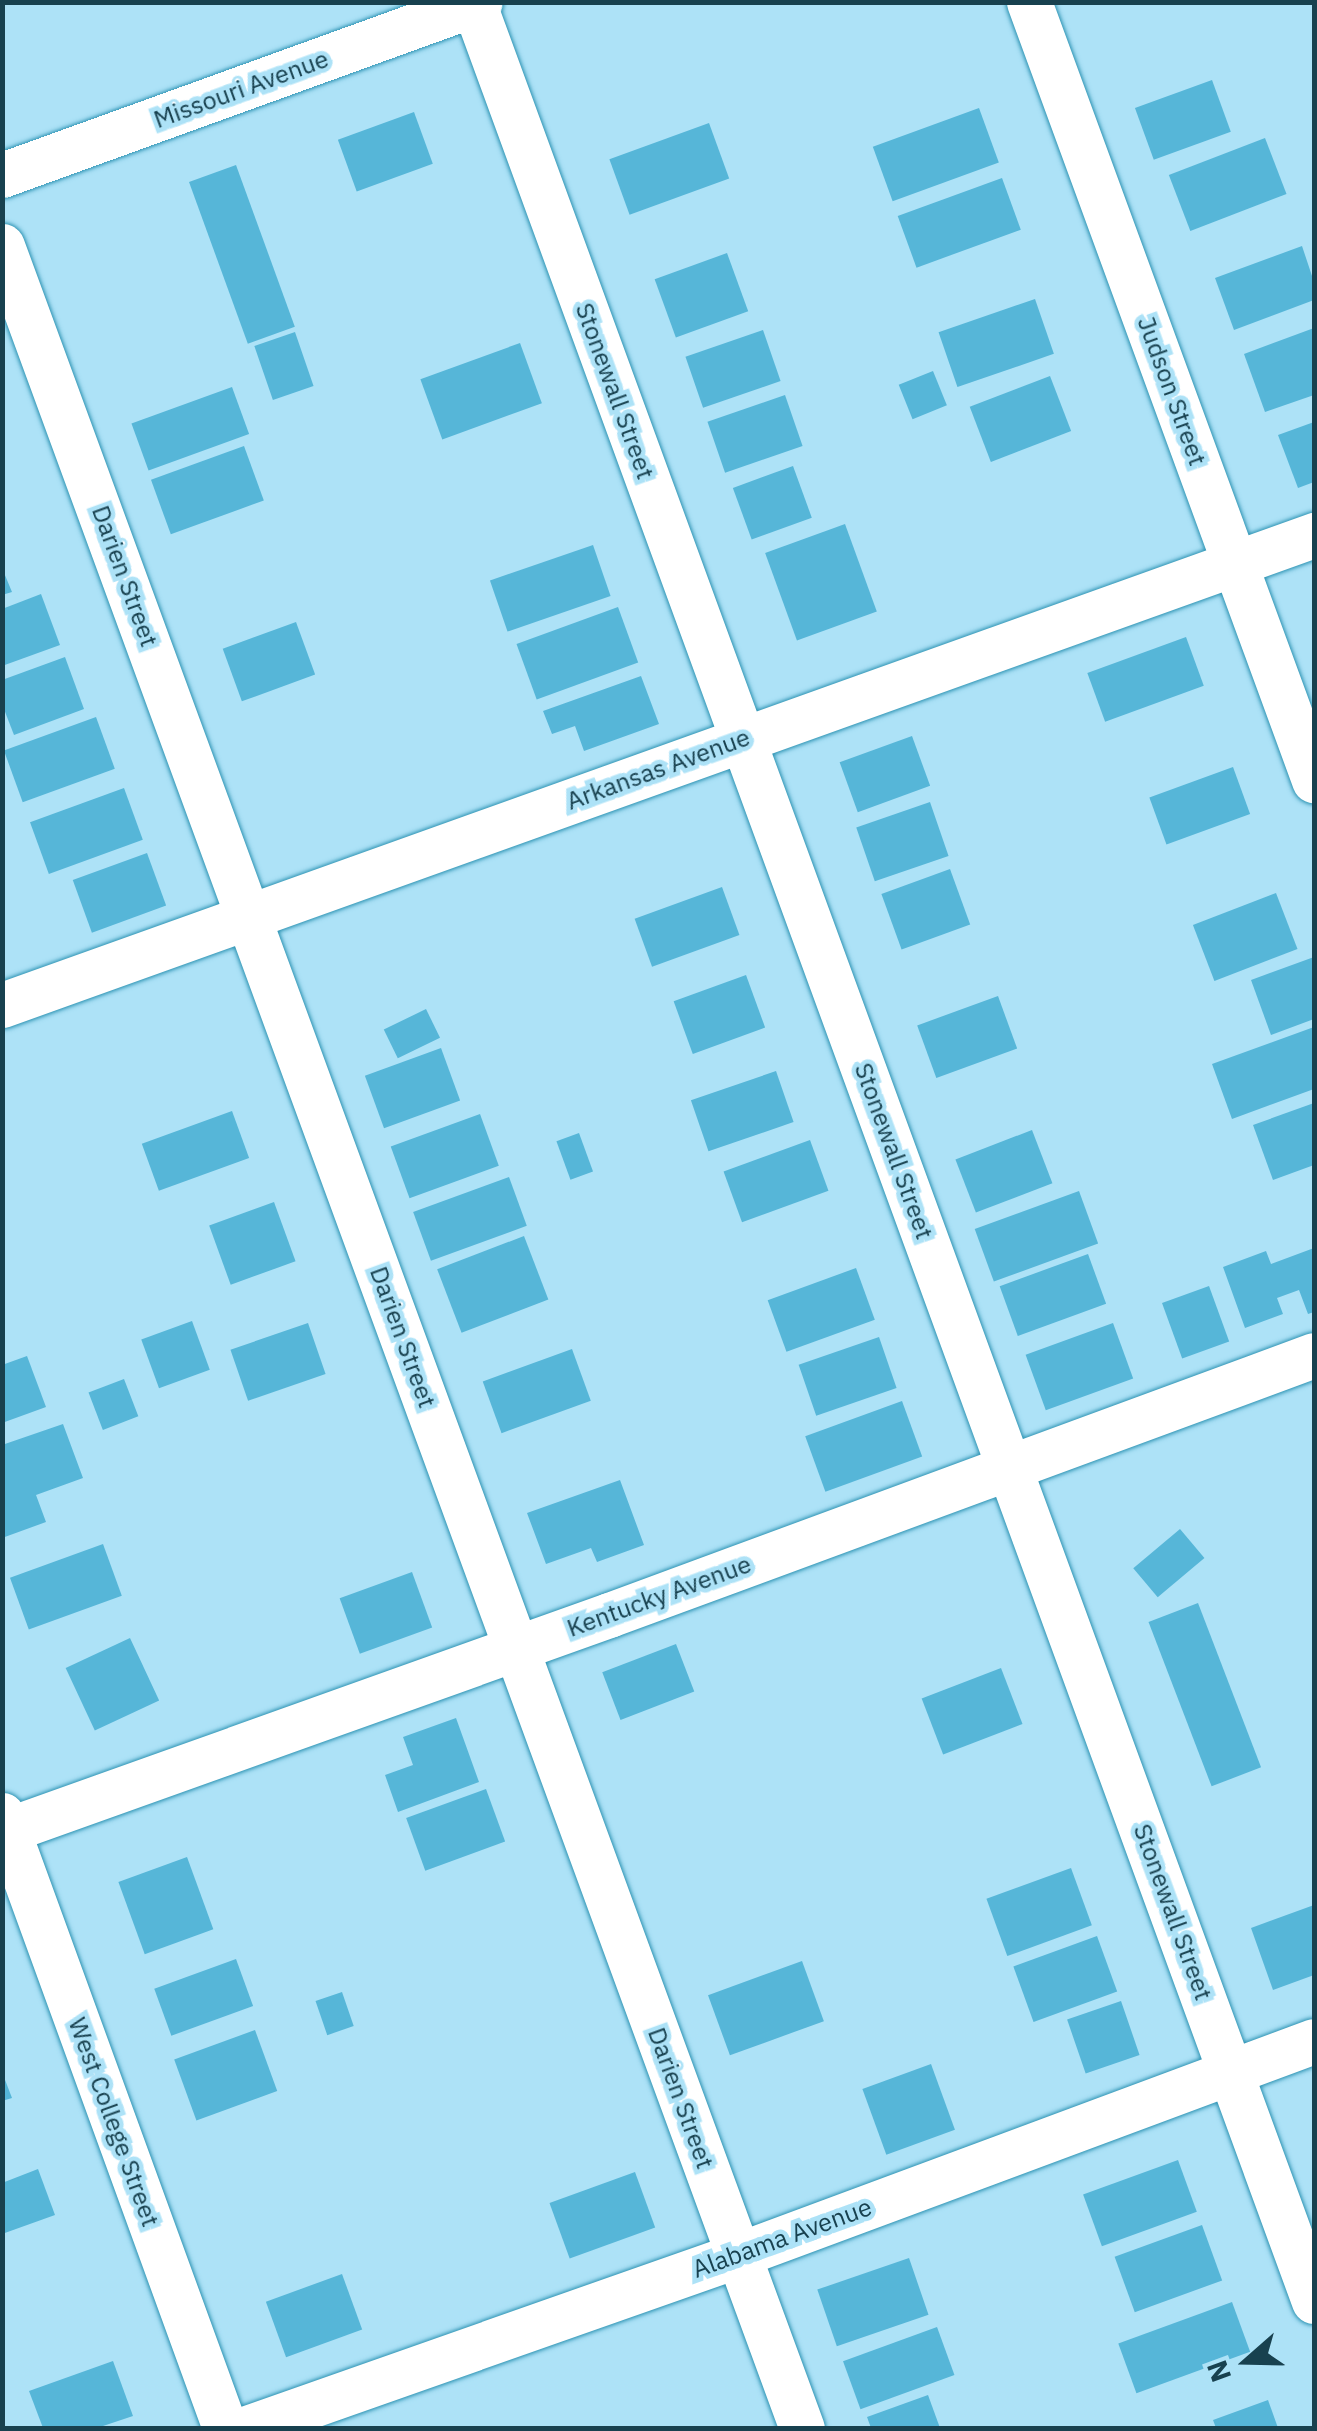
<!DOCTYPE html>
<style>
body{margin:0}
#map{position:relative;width:1317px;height:2431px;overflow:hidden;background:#ade2f7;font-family:"IBM Plex Sans",sans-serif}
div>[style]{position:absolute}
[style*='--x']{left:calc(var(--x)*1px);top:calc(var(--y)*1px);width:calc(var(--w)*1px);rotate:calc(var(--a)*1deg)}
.building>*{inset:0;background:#56b6d8;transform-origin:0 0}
.roads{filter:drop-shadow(0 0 2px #2d93b3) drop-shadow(0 0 2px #2d93b3)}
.minor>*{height:45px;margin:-22.5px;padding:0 22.5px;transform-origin:22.5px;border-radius:22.5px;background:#fff}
span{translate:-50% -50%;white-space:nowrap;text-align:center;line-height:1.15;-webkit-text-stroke:9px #ade2f7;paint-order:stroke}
.street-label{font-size:25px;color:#18414f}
.frame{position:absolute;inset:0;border:5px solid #18414f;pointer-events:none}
.north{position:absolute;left:1197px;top:2311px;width:100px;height:100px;-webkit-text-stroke:8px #ade2f7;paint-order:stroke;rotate:250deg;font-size:28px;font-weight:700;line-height:40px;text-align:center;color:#18414f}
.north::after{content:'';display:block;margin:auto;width:35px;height:45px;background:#18414f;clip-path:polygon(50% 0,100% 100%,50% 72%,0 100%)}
</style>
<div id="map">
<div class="building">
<div style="left:1212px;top:80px;width:55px;height:82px;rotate:70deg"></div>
<div style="left:979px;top:108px;width:58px;height:113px;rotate:70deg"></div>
<div style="left:414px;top:112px;width:55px;height:81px;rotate:70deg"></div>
<div style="left:709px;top:123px;width:59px;height:106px;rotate:70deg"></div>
<div style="left:1265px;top:138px;width:60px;height:103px;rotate:69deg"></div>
<div style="left:236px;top:165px;width:172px;height:50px;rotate:70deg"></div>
<div style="left:1002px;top:178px;width:55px;height:111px;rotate:70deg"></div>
<div style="clip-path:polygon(1302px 246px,1314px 282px,1314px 300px,1234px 330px,1215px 278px)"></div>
<div style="left:727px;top:253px;width:62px;height:77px;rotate:70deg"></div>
<div style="left:1035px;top:299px;width:58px;height:102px;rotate:71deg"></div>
<div style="clip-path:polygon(1314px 328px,1314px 395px,1265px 412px,1244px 354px)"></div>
<div style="left:763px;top:330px;width:54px;height:82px;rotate:71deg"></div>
<div style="left:295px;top:332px;width:57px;height:43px;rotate:71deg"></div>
<div style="left:520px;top:343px;width:64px;height:106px;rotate:70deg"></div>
<div style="left:933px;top:371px;width:37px;height:37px;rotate:68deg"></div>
<div style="left:1050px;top:376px;width:59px;height:86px;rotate:69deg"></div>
<div style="left:232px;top:387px;width:50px;height:107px;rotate:70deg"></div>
<div style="left:785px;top:395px;width:54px;height:82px;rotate:71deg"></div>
<div style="clip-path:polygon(1314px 422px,1314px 482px,1298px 488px,1278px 435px)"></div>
<div style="left:244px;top:446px;width:58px;height:99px;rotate:70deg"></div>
<div style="left:793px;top:466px;width:55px;height:64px;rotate:70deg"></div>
<div style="left:845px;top:524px;width:93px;height:85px;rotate:70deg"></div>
<div style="left:593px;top:545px;width:54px;height:109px;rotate:71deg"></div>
<div style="clip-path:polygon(2px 568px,12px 592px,2px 595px)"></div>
<div style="clip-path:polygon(41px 594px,60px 645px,2px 666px,2px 609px)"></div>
<div style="left:618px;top:607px;width:59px;height:108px;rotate:70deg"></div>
<div style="left:296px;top:622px;width:56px;height:78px;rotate:70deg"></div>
<div style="left:1186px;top:637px;width:52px;height:105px;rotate:70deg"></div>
<div style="clip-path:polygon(65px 657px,84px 709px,14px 735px,2px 704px,2px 680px)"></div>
<div style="clip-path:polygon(641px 676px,659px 724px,584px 751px,575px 726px,552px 734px,543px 711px)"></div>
<div style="left:96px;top:717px;width:55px;height:98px;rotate:70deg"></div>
<div style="left:912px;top:736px;width:53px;height:77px;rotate:70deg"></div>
<div style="left:1233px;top:767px;width:50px;height:89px;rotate:70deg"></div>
<div style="left:124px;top:788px;width:55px;height:100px;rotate:70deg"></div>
<div style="left:930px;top:802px;width:57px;height:78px;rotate:71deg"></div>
<div style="left:147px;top:853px;width:56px;height:79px;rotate:70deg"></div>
<div style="left:950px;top:869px;width:59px;height:73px;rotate:70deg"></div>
<div style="left:722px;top:887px;width:51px;height:93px;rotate:70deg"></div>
<div style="left:1276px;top:893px;width:60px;height:89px;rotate:69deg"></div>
<div style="clip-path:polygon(1314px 957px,1314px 1019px,1271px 1035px,1251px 980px)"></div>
<div style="left:746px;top:975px;width:56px;height:77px;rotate:70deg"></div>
<div style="left:998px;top:996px;width:56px;height:86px;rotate:70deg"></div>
<div style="left:426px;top:1009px;width:32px;height:47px;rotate:64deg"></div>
<div style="clip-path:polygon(1314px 1027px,1314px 1089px,1232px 1119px,1212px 1064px)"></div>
<div style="left:441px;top:1048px;width:56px;height:81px;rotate:70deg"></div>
<div style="left:776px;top:1071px;width:54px;height:90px;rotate:71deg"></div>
<div style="clip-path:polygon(1314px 1103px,1314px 1165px,1273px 1180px,1253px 1125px)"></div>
<div style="left:232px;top:1111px;width:50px;height:96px;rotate:70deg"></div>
<div style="left:480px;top:1114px;width:55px;height:95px;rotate:70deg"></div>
<div style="left:1032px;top:1130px;width:57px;height:82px;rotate:69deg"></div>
<div style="left:579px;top:1133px;width:41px;height:24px;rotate:70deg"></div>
<div style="left:810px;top:1140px;width:54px;height:92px;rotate:70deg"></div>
<div style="left:509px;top:1177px;width:52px;height:102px;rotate:70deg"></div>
<div style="left:1079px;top:1191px;width:56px;height:111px;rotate:70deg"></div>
<div style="left:274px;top:1202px;width:63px;height:69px;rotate:70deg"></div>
<div style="left:524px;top:1236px;width:68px;height:93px;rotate:69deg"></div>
<div style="clip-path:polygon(1314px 1248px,1314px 1312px,1308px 1314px,1299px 1290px,1277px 1298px,1283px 1314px,1245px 1328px,1223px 1267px,1266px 1251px,1271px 1264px)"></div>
<div style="left:1088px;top:1254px;width:53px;height:94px;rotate:70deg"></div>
<div style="left:856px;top:1268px;width:55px;height:94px;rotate:70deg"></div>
<div style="left:1209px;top:1286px;width:59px;height:50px;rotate:70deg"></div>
<div style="left:192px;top:1321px;width:52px;height:54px;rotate:70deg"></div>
<div style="left:308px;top:1323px;width:54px;height:82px;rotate:71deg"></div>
<div style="left:1113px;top:1323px;width:59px;height:93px;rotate:70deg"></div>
<div style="left:879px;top:1337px;width:54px;height:85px;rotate:71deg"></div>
<div style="left:572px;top:1349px;width:55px;height:95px;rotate:70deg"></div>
<div style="clip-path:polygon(27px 1356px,46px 1407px,2px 1423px,2px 1365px)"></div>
<div style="left:124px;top:1379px;width:40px;height:38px;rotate:69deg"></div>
<div style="left:902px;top:1401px;width:59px;height:103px;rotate:70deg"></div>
<div style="clip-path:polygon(63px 1424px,83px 1478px,36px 1495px,46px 1522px,2px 1538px,2px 1445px)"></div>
<div style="clip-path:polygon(620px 1480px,644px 1545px,597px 1562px,591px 1548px,546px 1564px,527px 1513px)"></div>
<div style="left:1180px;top:1529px;width:38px;height:61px;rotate:50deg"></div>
<div style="left:103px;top:1544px;width:55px;height:99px;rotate:70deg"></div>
<div style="left:412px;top:1572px;width:59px;height:77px;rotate:70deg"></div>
<div style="left:1198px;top:1603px;width:176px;height:53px;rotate:69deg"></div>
<div style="left:130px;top:1638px;width:69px;height:71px;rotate:65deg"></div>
<div style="left:676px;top:1644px;width:51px;height:79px;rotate:69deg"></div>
<div style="left:1001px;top:1668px;width:60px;height:85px;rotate:69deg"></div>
<div style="clip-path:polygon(456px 1718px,479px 1782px,398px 1812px,385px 1775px,413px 1765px,403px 1737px)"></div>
<div style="left:486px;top:1789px;width:56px;height:85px;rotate:70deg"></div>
<div style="left:187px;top:1857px;width:77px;height:73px;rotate:70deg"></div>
<div style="left:1071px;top:1868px;width:61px;height:90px;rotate:70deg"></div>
<div style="clip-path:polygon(1314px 1905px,1314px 1975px,1273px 1990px,1251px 1928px)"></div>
<div style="left:1097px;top:1936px;width:59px;height:89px;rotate:70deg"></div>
<div style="left:236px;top:1959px;width:50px;height:87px;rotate:70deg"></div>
<div style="left:802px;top:1961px;width:64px;height:100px;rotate:70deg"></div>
<div style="left:342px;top:1992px;width:36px;height:28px;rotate:71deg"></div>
<div style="left:1121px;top:2001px;width:57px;height:57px;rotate:71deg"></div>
<div style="left:255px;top:2030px;width:65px;height:86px;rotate:70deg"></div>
<div style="left:931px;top:2064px;width:70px;height:73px;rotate:70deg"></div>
<div style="clip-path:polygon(2px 2072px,12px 2098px,2px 2101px)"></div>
<div style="left:1178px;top:2160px;width:55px;height:101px;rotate:70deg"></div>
<div style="clip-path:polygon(38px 2169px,55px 2215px,2px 2234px,2px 2183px)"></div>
<div style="left:635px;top:2172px;width:59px;height:91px;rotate:70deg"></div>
<div style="left:1202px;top:2225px;width:59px;height:93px;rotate:70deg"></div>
<div style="left:909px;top:2258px;width:60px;height:97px;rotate:71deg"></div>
<div style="left:342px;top:2274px;width:59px;height:81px;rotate:70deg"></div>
<div style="left:1232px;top:2302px;width:53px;height:121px;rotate:70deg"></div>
<div style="left:937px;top:2327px;width:51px;height:100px;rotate:70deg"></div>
<div style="clip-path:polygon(113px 2361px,133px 2416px,97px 2428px,43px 2428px,29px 2391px)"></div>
<div style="clip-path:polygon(928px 2395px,940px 2428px,871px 2428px,867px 2417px)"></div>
<div style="clip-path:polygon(1268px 2400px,1278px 2428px,1216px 2428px,1213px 2420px)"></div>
</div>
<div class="roads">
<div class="minor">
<div style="--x:473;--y:2;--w:2448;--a:69.91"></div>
<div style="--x:1029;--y:2;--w:829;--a:69.88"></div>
<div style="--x:2;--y:175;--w:508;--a:-19.9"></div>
<div style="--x:2;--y:246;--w:2324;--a:69.87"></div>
<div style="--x:2;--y:1005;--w:1394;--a:-19.71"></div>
<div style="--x:2;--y:1815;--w:652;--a:70.01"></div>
<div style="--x:2;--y:1832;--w:645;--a:-19.67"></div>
<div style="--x:609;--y:1615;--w:751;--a:-20.24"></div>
<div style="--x:247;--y:2428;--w:521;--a:-19.41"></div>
<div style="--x:738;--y:2255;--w:614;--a:-20.38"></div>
</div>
</div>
<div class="street-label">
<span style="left:241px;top:89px;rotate:-20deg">Missouri Avenue</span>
<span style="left:615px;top:391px;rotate:70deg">Stonewall Street</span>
<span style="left:1172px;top:391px;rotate:70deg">Judson Street</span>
<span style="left:125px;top:576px;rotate:70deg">Darien Street</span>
<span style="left:658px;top:769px;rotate:-20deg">Arkansas Avenue</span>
<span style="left:894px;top:1151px;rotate:70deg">Stonewall Street</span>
<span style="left:403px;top:1337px;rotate:70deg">Darien Street</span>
<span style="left:659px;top:1596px;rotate:-20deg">Kentucky Avenue</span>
<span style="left:1173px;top:1912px;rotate:70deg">Stonewall Street</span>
<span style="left:681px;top:2098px;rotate:70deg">Darien Street</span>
<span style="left:114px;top:2122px;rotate:70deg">West College Street</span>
<span style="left:782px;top:2238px;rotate:-20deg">Alabama Avenue</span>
</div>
<div class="frame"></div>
<div class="north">N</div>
</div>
